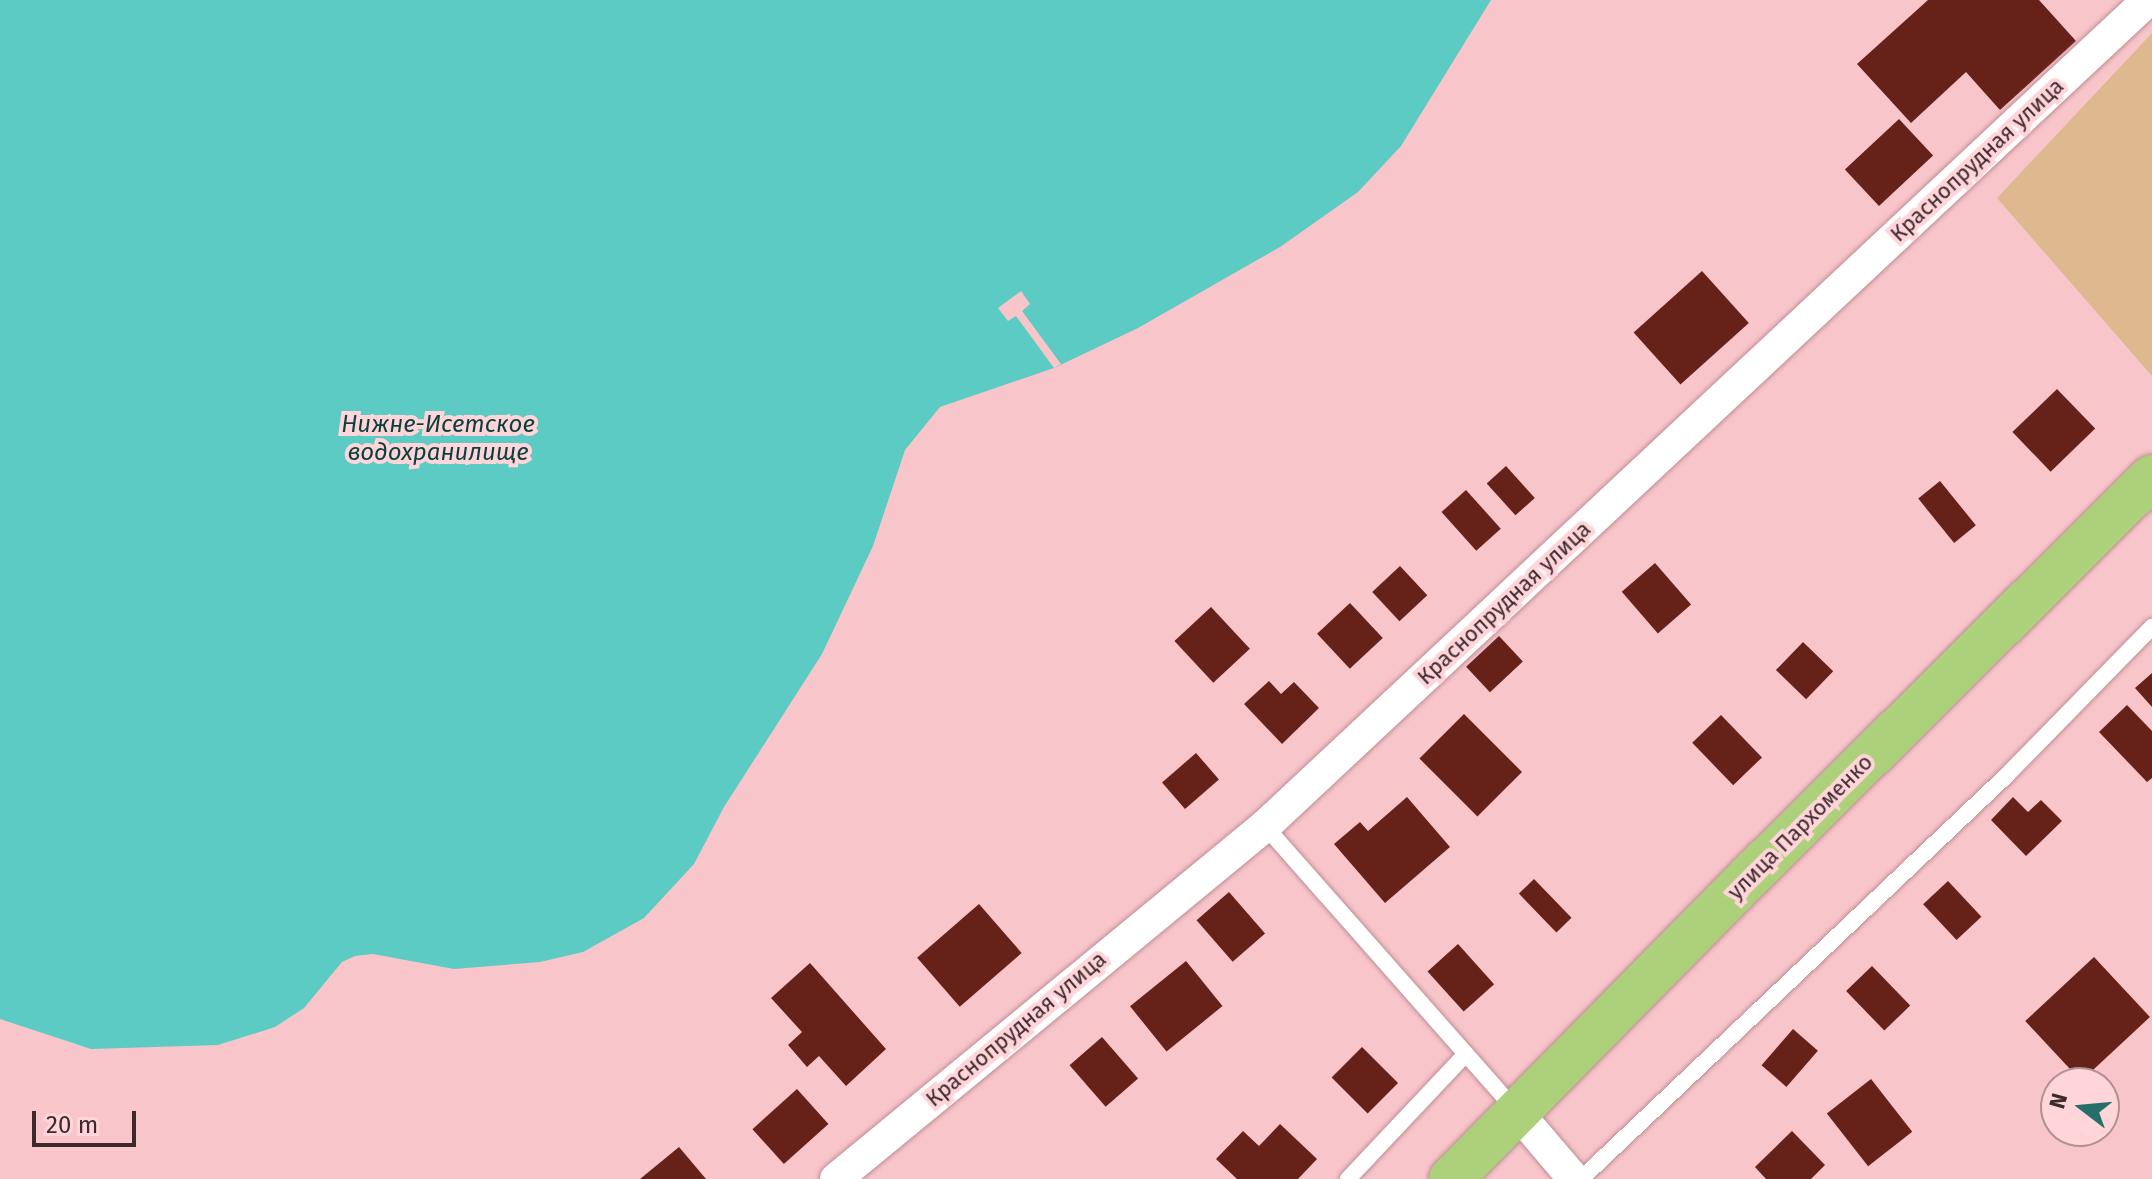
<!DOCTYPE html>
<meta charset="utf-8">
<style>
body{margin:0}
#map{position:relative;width:2152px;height:1179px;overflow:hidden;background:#f8c5cb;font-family:"Fira Sans",sans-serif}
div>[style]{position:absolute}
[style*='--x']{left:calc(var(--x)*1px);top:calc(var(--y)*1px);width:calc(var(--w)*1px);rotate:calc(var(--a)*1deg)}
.green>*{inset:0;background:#deb98f}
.water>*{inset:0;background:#5ccbc4}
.pier>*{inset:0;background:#f8c5cb}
.building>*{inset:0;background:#662118;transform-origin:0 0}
.roads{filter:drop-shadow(0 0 2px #bf8e95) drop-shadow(0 0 2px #bf8e95)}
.service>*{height:16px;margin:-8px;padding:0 8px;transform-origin:8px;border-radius:8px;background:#fff}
.minor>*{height:32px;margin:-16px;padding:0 16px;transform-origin:16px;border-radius:16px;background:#fff}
.primary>*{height:44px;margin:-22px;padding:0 22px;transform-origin:22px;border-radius:22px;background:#add07a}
span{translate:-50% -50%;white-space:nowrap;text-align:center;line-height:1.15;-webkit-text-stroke:8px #ffd5da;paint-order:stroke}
.street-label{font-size:22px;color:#3c292b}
.water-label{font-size:24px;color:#0a3f3c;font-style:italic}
.north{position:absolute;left:2040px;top:1067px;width:80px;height:80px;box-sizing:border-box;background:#ffd5da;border:2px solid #b19094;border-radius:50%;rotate:286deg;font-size:22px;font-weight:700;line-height:32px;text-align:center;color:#3c292b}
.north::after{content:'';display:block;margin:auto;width:28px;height:36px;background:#256f6b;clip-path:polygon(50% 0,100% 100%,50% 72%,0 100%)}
.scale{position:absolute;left:32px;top:1111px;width:104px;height:36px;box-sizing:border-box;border:4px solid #3c292b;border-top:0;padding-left:10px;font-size:24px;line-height:28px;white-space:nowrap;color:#3c292b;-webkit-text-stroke:6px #ffd5da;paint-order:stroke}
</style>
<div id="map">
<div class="green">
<div style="clip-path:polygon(2152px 33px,2152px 376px,1997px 198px)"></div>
</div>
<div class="water">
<div style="clip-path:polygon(0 0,1491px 0,1401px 146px,1358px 192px,1280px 247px,1138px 328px,1054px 368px,940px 407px,905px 450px,873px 546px,822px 654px,724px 807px,694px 864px,644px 918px,583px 952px,540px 962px,454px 969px,373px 954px,355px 956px,342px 962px,304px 1008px,275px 1027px,218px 1045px,91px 1049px,0 1019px)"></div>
</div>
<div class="pier">
<div style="clip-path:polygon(1021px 291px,1030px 304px,1022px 311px,1061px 364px,1054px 368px,1016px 316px,1008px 321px,998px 308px)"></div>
</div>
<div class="building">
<div style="clip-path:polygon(1928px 0,2039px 0,2076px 41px,2000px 110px,1966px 72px,1911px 123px,1857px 64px)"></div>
<div style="left:1899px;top:119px;width:50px;height:74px;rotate:47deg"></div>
<div style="left:1702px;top:271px;width:70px;height:92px;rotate:48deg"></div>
<div style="left:2057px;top:389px;width:55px;height:62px;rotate:46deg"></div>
<div style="left:1506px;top:466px;width:43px;height:26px;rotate:48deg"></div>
<div style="left:1940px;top:481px;width:57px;height:28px;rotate:51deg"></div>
<div style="left:1466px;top:490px;width:52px;height:33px;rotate:48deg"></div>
<div style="left:1655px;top:563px;width:55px;height:44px;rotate:49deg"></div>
<div style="left:1400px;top:566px;width:40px;height:38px;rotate:47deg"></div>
<div style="left:1350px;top:603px;width:48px;height:45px;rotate:47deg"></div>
<div style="left:1211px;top:607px;width:57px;height:50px;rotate:47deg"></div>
<div style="left:1499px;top:636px;width:35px;height:45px;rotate:47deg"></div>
<div style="left:1803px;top:642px;width:42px;height:39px;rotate:44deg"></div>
<div style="clip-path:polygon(2152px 673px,2152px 707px,2135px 688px)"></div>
<div style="clip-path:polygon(1269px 681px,1281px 694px,1294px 682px,1319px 708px,1282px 744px,1244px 704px)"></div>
<div style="clip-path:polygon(2127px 705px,2152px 731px,2152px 778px,2147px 782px,2099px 732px)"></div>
<div style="left:1464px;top:714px;width:82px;height:63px;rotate:45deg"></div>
<div style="left:1721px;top:715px;width:59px;height:40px;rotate:46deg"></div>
<div style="left:1196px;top:753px;width:35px;height:45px;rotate:49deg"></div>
<div style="clip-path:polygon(1407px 797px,1450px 847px,1385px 903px,1334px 844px,1360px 822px,1368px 831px)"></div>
<div style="clip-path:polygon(2013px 797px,2028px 812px,2041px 800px,2062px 821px,2026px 856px,1991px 820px)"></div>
<div style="left:1534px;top:879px;width:54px;height:21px;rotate:46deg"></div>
<div style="left:1948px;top:881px;width:49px;height:34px;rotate:47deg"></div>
<div style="left:1229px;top:892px;width:55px;height:43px;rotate:49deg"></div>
<div style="left:979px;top:904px;width:65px;height:82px;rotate:49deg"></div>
<div style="left:1458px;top:944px;width:54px;height:41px;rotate:48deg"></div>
<div style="left:2094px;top:957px;width:82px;height:94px;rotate:47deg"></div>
<div style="left:1186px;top:961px;width:58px;height:72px;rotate:51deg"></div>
<div style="clip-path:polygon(810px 963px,886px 1049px,846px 1086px,819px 1056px,807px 1067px,788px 1045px,802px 1032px,771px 998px)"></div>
<div style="left:1872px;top:966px;width:55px;height:36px;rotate:46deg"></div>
<div style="left:1793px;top:1029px;width:33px;height:48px;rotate:41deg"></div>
<div style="left:1102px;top:1037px;width:55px;height:43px;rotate:49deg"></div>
<div style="left:1362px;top:1047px;width:51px;height:43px;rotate:45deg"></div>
<div style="left:1871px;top:1079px;width:67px;height:56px;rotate:52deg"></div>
<div style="left:797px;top:1089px;width:47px;height:60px;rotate:48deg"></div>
<div style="clip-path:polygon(1280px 1124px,1317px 1159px,1298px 1179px,1237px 1179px,1216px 1159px,1243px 1131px,1259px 1146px)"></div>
<div style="clip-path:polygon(1792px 1131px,1825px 1165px,1811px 1179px,1766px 1179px,1755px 1167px)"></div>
<div style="clip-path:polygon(679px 1147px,706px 1179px,640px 1179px)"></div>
</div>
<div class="roads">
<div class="service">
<div style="--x:1265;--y:826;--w:378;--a:48.6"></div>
<div style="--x:1348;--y:1179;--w:172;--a:-46.7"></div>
<div style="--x:1581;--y:1179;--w:586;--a:-43.48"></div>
<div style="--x:2006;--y:776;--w:209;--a:-45.6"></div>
</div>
<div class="minor">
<div style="--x:1517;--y:1112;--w:88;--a:49.6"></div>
<div style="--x:836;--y:1179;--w:556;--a:-39.45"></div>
<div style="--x:1265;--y:826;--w:1209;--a:-43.09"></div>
</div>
<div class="primary">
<div style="--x:1451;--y:1179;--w:427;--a:-45.4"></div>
<div style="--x:1751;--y:875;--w:565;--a:-44.78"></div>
</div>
</div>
<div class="street-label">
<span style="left:1977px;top:160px;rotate:-43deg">Краснопрудная улица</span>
<span style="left:1504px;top:603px;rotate:-43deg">Краснопрудная улица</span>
<span style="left:1800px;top:827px;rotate:-45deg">улица Пархоменко</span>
<span style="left:1016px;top:1029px;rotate:-40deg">Краснопрудная улица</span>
</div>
<div class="water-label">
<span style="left:438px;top:439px">Нижне-Исетское<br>водохранилище</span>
</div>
<div class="north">N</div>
<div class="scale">20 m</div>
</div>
